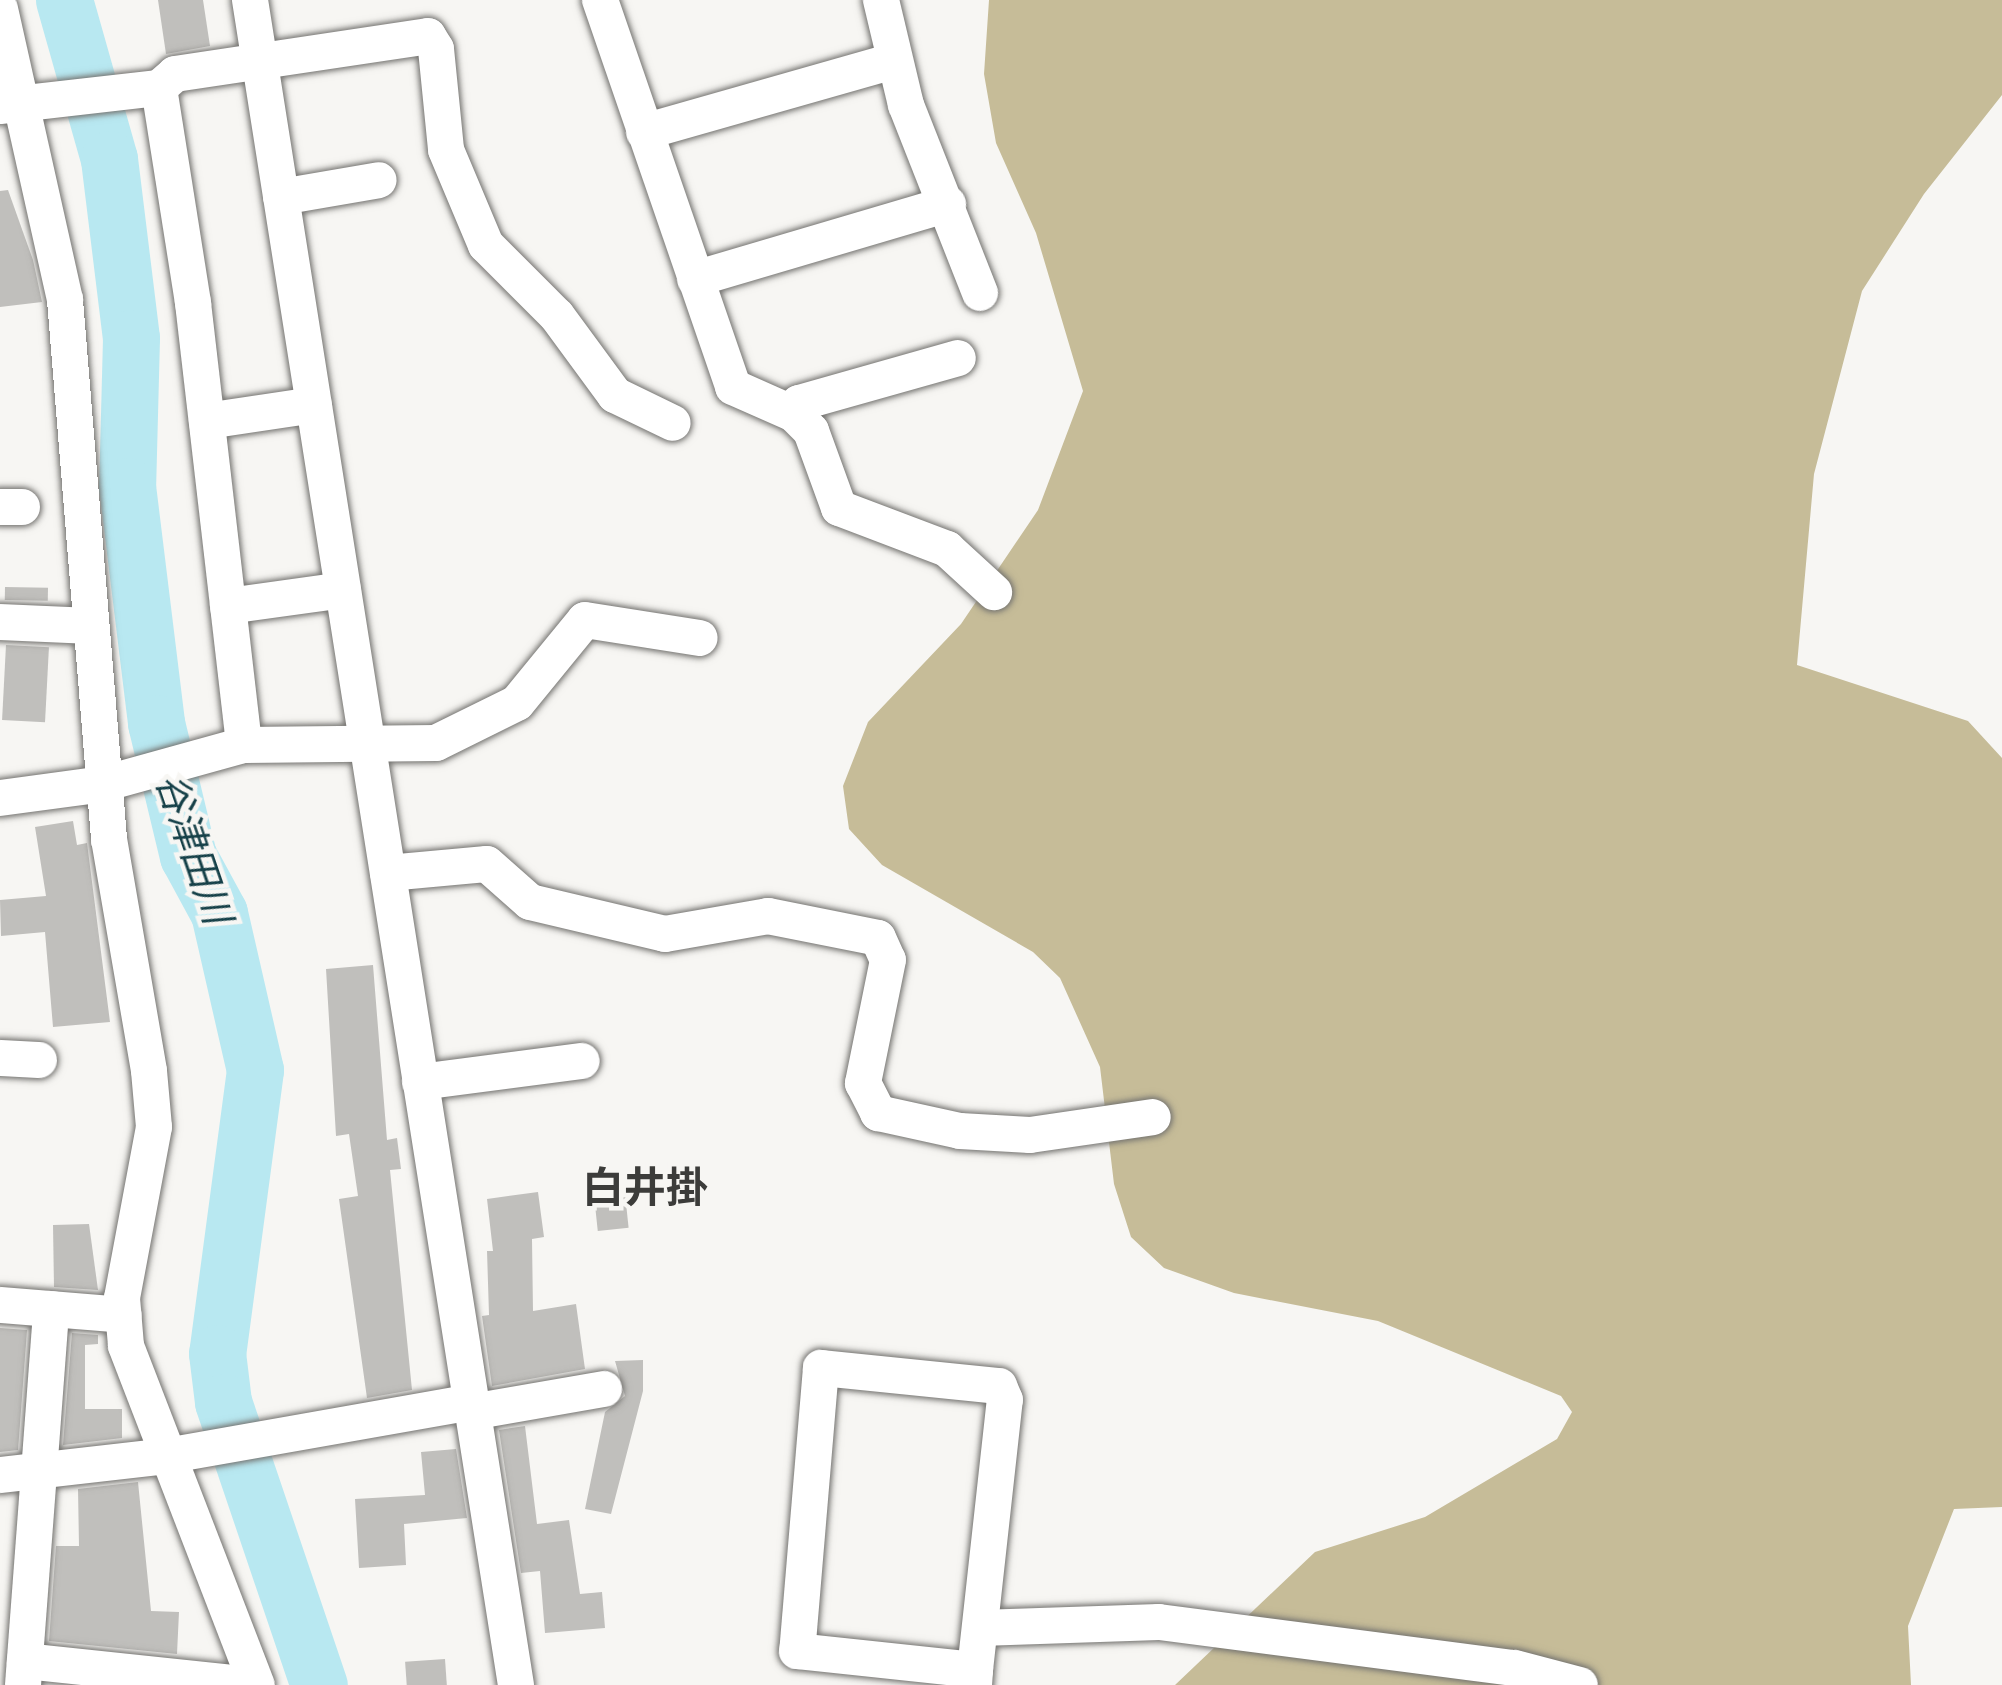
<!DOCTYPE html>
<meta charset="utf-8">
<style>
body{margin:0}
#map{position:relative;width:2002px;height:1685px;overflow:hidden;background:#f7f6f3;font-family:"Noto Sans","Noto Sans JP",sans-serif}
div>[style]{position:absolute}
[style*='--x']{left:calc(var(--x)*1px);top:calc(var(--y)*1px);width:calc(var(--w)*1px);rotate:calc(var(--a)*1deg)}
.forest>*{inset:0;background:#c6bc98}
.river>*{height:57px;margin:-28.5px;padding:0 28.5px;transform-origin:28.5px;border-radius:28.5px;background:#b8e8f1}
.building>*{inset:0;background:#c0bfbc;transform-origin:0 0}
.roads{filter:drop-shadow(0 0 3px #747370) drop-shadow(0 0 3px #747370)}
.minor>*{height:36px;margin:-18px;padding:0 18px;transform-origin:18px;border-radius:18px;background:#fff}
span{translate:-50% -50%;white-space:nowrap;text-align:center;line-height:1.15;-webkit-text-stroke:9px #f7f6f3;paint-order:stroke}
.water-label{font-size:39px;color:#154048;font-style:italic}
.quarter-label{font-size:42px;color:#3c3c3a;font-weight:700}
</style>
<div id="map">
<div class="forest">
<div style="clip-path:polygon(989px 0,2002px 0,2002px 95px,1924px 194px,1862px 291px,1814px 474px,1797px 665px,1968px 721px,2002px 758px,2002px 1507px,1954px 1509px,1908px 1626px,1911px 1685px,1175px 1685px,1315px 1552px,1425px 1517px,1557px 1439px,1572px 1412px,1561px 1396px,1378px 1321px,1234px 1293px,1164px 1268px,1131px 1237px,1114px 1184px,1100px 1067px,1060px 978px,1033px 952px,882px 865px,849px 829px,843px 786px,868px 722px,961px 624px,1038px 510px,1083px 391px,1036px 233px,996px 143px,984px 74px)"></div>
</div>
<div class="river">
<div style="--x:64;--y:0;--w:165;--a:74.2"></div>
<div style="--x:109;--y:159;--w:180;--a:83"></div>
<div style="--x:131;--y:338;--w:148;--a:91.5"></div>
<div style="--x:127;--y:486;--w:239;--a:83"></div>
<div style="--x:156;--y:723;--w:137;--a:76.5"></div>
<div style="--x:188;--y:856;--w:65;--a:61.5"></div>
<div style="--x:219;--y:913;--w:161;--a:77.1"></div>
<div style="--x:255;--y:1070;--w:286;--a:97.6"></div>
<div style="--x:217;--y:1353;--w:49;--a:83"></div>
<div style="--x:223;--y:1402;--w:299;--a:71.3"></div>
</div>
<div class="building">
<div style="clip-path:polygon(158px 0,203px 0,210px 46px,166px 54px)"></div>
<div style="clip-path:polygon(8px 190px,33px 260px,42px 302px,0 307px,0 191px)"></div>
<div style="left:5px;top:587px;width:43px;height:13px;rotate:1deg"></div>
<div style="left:6px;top:645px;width:43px;height:75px;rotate:3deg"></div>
<div style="clip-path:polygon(73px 821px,77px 845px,87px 843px,110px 1022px,53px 1027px,45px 932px,1px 936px,0 900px,46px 896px,35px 827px)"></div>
<div style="clip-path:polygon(373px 965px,387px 1140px,397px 1138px,401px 1169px,390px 1170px,412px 1390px,367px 1398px,339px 1199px,358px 1196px,349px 1134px,336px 1136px,326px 969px)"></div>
<div style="left:624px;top:1184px;width:44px;height:31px;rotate:84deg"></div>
<div style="clip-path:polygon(538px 1192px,544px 1237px,532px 1239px,533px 1311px,576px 1304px,585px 1369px,492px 1386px,482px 1316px,489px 1315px,487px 1251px,493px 1251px,487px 1199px)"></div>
<div style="clip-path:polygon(89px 1224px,98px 1290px,54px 1287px,53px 1225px)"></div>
<div style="clip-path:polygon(0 1328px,27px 1330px,18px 1450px,0 1452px)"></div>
<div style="clip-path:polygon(72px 1333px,98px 1335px,98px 1344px,85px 1345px,85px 1409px,122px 1409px,122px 1438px,63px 1445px)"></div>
<div style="clip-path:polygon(643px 1360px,643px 1391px,611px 1514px,585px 1509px,605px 1412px,625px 1396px,615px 1361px)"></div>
<div style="clip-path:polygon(525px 1426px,537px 1524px,569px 1520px,580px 1594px,602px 1592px,605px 1628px,545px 1633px,540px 1571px,521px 1573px,499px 1430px)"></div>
<div style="clip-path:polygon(456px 1449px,467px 1518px,404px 1524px,406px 1565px,359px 1568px,355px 1499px,425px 1495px,421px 1452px)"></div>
<div style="clip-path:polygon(138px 1482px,151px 1611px,179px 1612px,177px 1654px,49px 1641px,56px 1546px,79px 1546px,78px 1489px)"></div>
<div style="left:445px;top:1659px;width:26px;height:40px;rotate:86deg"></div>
</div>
<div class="roads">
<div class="minor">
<div style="--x:250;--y:0;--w:1706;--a:81.03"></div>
<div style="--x:600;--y:0;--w:409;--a:71"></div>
<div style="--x:733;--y:387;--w:67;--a:23.9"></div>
<div style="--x:794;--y:414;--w:24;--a:45"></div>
<div style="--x:811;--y:431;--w:82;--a:70"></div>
<div style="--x:839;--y:508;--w:116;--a:20.8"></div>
<div style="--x:947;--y:549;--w:64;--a:42.5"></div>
<div style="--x:881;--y:0;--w:108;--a:76.6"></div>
<div style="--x:906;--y:105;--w:202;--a:68.5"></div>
<div style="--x:0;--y:9;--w:298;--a:77.4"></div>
<div style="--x:65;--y:300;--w:541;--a:85.33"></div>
<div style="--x:109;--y:839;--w:235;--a:80.2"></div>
<div style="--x:149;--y:1071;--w:56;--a:84.9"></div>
<div style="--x:154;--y:1127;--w:174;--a:100.6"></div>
<div style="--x:122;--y:1298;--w:48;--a:85.2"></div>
<div style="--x:126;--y:1346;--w:363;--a:68.9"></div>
<div style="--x:159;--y:88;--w:218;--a:81"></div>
<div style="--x:193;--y:303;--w:445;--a:83.4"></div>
<div style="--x:0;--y:106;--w:160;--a:-6.5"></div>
<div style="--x:159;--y:88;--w:21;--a:-41"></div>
<div style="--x:175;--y:74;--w:256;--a:-8.5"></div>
<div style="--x:428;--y:36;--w:15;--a:58"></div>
<div style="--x:436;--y:49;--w:101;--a:84.3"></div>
<div style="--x:446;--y:150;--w:103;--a:67.2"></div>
<div style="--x:486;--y:245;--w:100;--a:45"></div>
<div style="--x:557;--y:316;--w:98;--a:53.7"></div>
<div style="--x:615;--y:395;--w:64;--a:25.8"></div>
<div style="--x:644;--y:132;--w:260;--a:-15.9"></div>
<div style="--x:281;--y:197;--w:99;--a:-9.8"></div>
<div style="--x:695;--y:279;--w:264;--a:-16.5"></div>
<div style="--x:794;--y:414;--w:12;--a:-66"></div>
<div style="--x:799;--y:403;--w:165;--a:-15.8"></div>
<div style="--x:207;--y:421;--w:108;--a:-8.5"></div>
<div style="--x:0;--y:507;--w:22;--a:0"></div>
<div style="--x:228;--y:606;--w:116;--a:-7.9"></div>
<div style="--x:0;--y:622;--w:91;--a:2.5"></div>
<div style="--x:0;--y:798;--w:104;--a:-7.7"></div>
<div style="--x:103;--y:784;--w:146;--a:-15.5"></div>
<div style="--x:244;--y:745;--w:192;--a:-0.6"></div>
<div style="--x:436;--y:743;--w:90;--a:-26.3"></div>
<div style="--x:517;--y:703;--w:107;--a:-50.7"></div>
<div style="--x:585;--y:620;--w:116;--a:8.9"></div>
<div style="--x:388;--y:873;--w:99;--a:-5.2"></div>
<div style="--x:487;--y:864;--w:57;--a:41.5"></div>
<div style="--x:530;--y:902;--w:139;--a:13.3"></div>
<div style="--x:665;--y:934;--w:105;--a:-9.9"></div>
<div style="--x:768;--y:916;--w:112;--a:11.3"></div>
<div style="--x:878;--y:938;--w:24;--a:66"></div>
<div style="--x:888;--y:960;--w:126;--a:101.5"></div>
<div style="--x:863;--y:1083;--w:34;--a:63"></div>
<div style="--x:878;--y:1113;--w:84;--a:12.4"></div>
<div style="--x:960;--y:1131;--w:70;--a:3.3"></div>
<div style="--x:1030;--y:1135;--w:124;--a:-8.3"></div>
<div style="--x:0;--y:1058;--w:39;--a:3"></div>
<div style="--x:420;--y:1082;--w:163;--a:-7.4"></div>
<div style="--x:0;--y:1305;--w:124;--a:4.6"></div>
<div style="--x:472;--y:1412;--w:134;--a:-9.9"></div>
<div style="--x:0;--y:1475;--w:167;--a:-6.5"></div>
<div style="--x:166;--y:1456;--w:310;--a:-10"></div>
<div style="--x:980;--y:1628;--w:179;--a:-1.9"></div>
<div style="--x:1159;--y:1622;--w:359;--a:7.4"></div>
<div style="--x:1515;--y:1668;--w:67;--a:14.7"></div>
<div style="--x:25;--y:1661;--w:231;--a:6"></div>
<div style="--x:23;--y:1685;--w:377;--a:-85.7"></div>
<div style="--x:974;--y:1685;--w:15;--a:-86"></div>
<div style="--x:975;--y:1670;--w:272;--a:-83.7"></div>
<div style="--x:1005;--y:1400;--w:15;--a:-113"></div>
<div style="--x:999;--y:1386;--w:179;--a:-174.2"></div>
<div style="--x:821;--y:1368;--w:284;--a:94.8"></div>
<div style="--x:797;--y:1651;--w:179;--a:6.1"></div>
</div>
</div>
<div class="water-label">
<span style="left:195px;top:848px;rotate:71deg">谷津田川</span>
</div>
<div class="quarter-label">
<span style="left:645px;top:1186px">白井掛</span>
</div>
</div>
